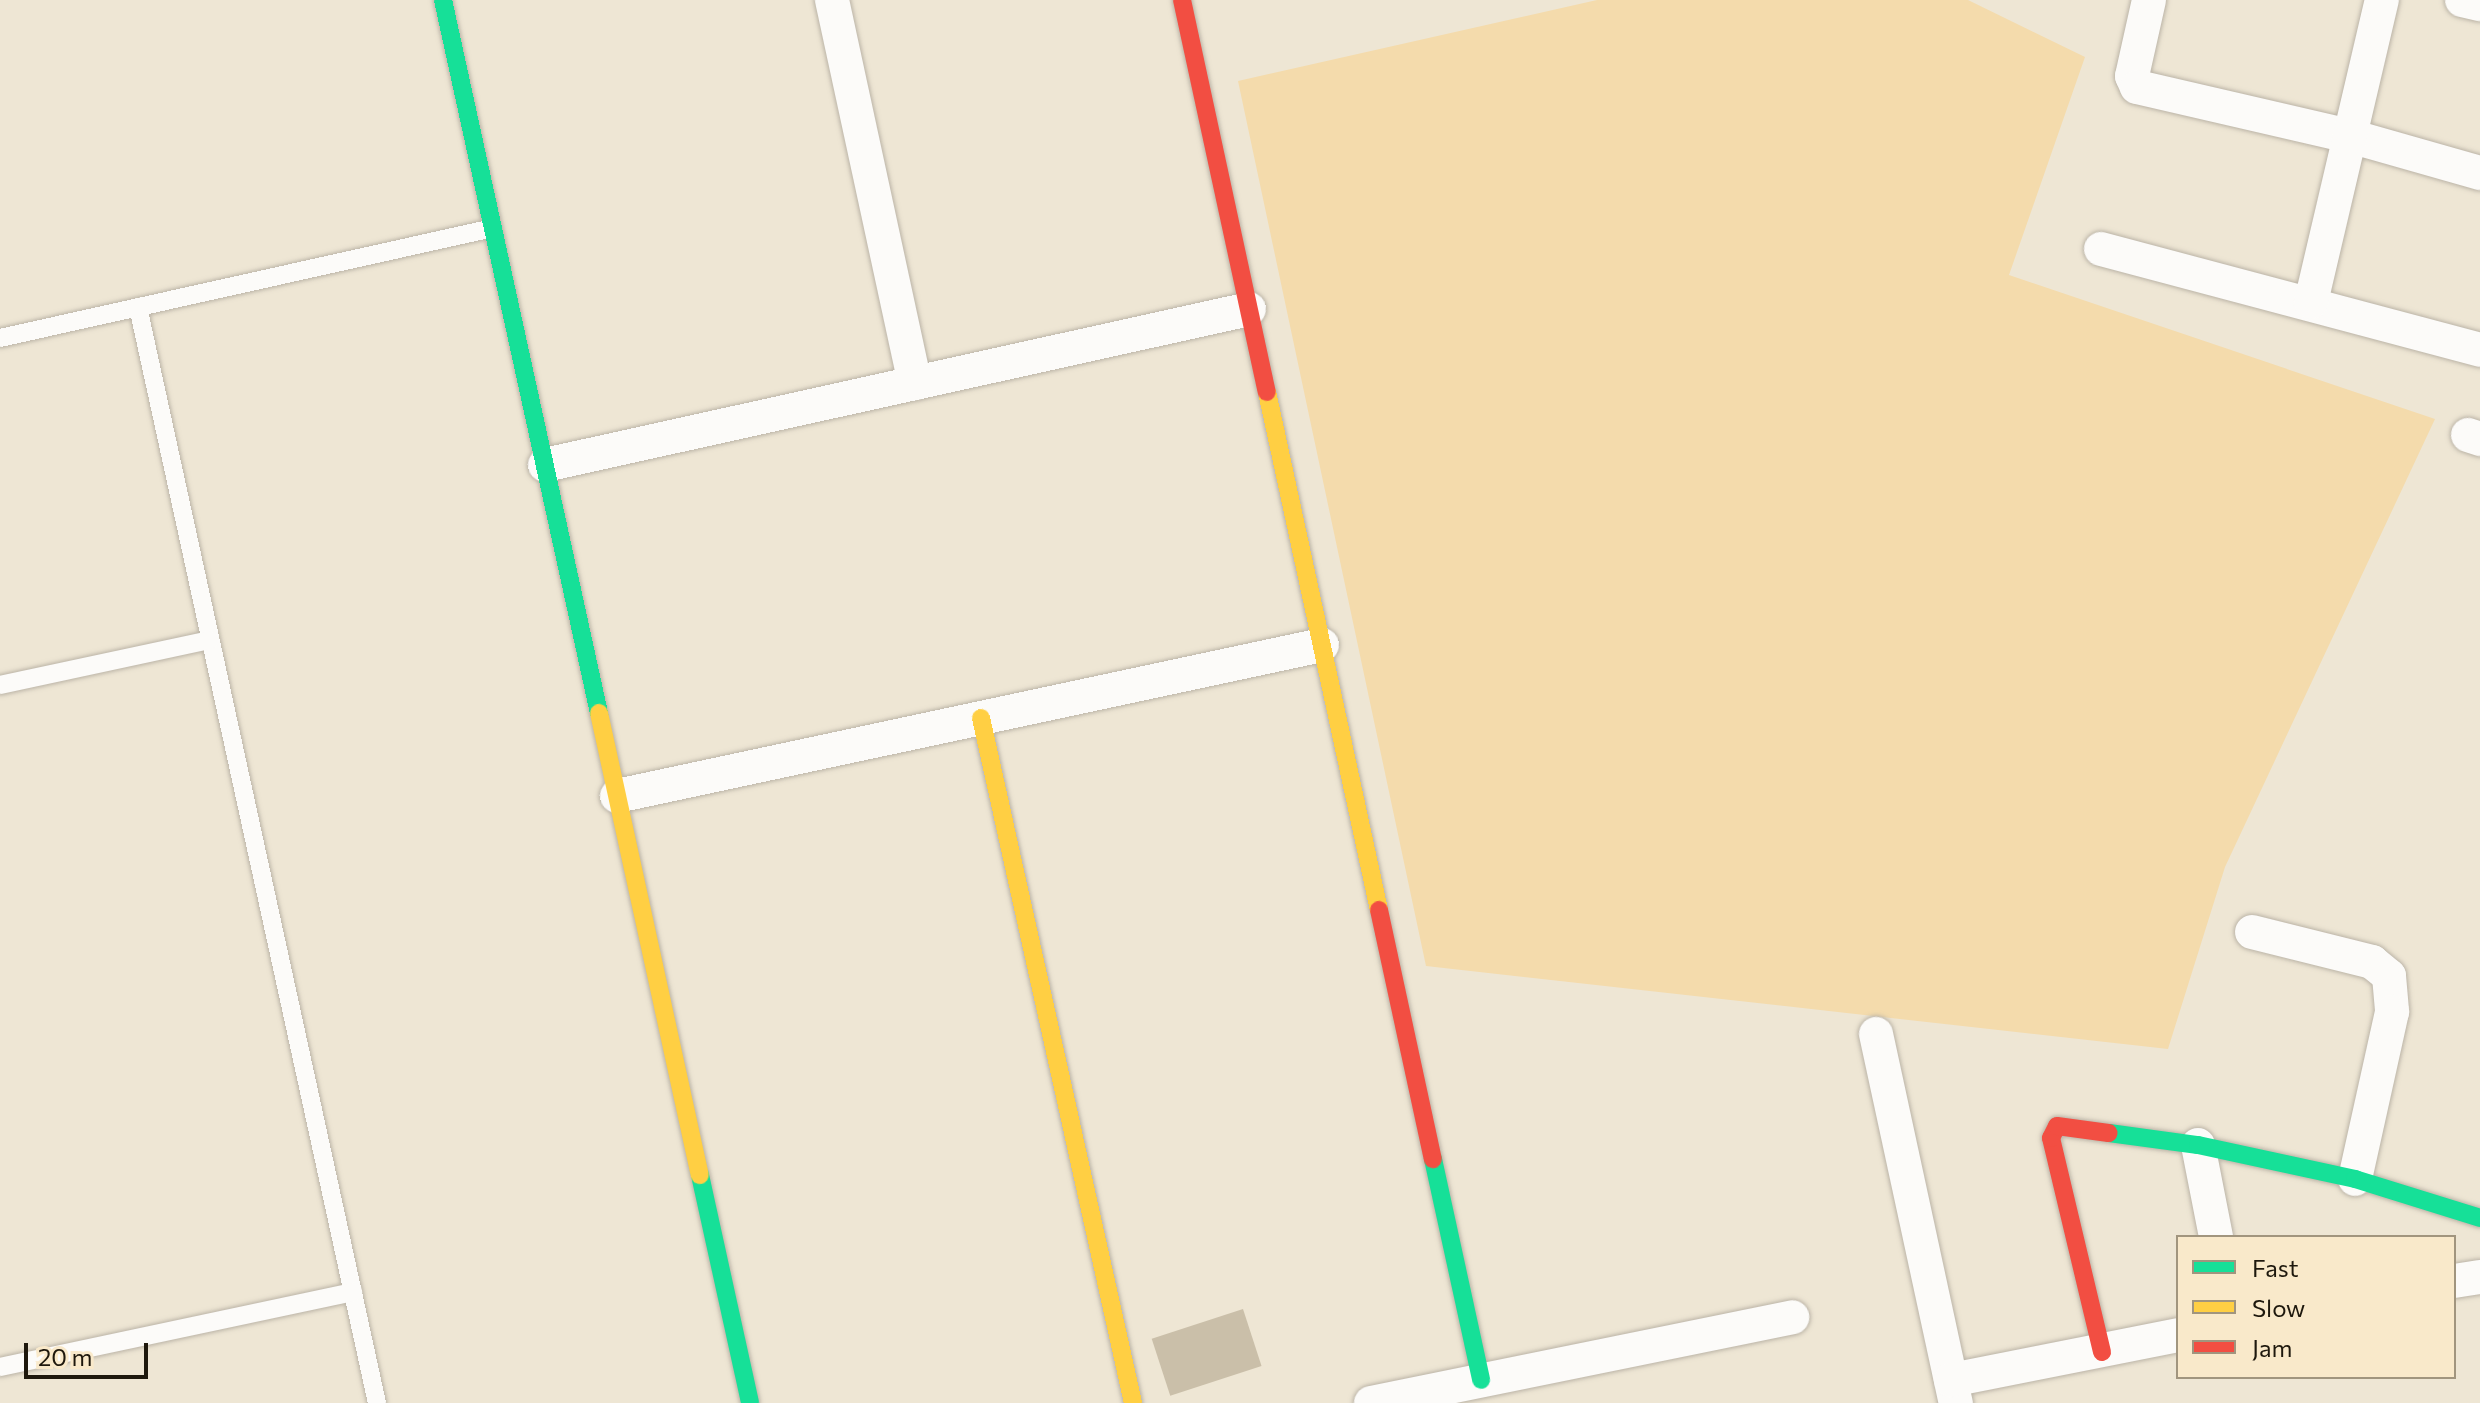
<!DOCTYPE html>
<style>
body{margin:0}
#map{position:relative;width:2480px;height:1403px;overflow:hidden;background:#eee6d4;font-family:Commissioner,sans-serif}
div>[style]{position:absolute}
[style*='--x']{left:calc(var(--x)*1px);top:calc(var(--y)*1px);width:calc(var(--w)*1px);rotate:calc(var(--a)*1deg)}
.green>*{inset:0;background:#f4dbac}
.building>*{inset:0;background:#cabfa9;transform-origin:0 0}
.roads{filter:drop-shadow(0 0 2px #bbb4a7) drop-shadow(0 0 2px #bbb4a7)}
.lane>*{height:18px;margin:-9px;padding:0 9px;transform-origin:9px;border-radius:9px;background:#fcfbf9}
.street>*{height:34px;margin:-17px;padding:0 17px;transform-origin:17px;border-radius:17px;background:#fcfbf9}
.fast>*{height:18px;margin:-9px;padding:0 9px;transform-origin:9px;border-radius:9px;background:#16e098}
.slow>*{height:18px;margin:-9px;padding:0 9px;transform-origin:9px;border-radius:9px;background:#ffcf43}
.jam>*{height:18px;margin:-9px;padding:0 9px;transform-origin:9px;border-radius:9px;background:#f24e42}
span{translate:-50% -50%;white-space:nowrap;text-align:center;line-height:1.15;-webkit-text-stroke:6px #f9e9ca;paint-order:stroke}
.legend{position:absolute;left:2176px;top:1235px;width:280px;height:144px;box-sizing:border-box;background:#f9e9ca;border:2px solid #a1957e;margin:0;padding:10px 14px;list-style:none;font-size:24px;color:#1e180d}
.legend li{display:flex;align-items:center;gap:16px;height:40px}
.legend b{width:40px;border:2px solid #a1957e}
.scale{position:absolute;left:24px;top:1343px;width:124px;height:36px;box-sizing:border-box;border:4px solid #1e180d;border-top:0;padding-left:10px;font-size:24px;line-height:28px;white-space:nowrap;color:#1e180d;-webkit-text-stroke:6px #f9e9ca;paint-order:stroke}
</style>
<div id="map">
<div class="green">
<div style="clip-path:polygon(1597px 0,1968px 0,2085px 57px,2009px 275px,2435px 419px,2225px 867px,2168px 1049px,1426px 966px,1238px 81px)"></div>
</div>
<div class="building">
<div style="left:1243px;top:1309px;width:60px;height:96px;rotate:72deg"></div>
</div>
<div class="roads">
<div class="lane">
<div style="--x:138;--y:307;--w:1122;--a:77.7"></div>
<div style="--x:0;--y:338;--w:505;--a:-12.58"></div>
<div style="--x:0;--y:685;--w:215;--a:-12.1"></div>
<div style="--x:0;--y:1367;--w:361;--a:-12"></div>
</div>
<div class="street">
<div style="--x:832;--y:0;--w:392;--a:77.8"></div>
<div style="--x:2149;--y:0;--w:78;--a:102.6"></div>
<div style="--x:2132;--y:76;--w:12;--a:66"></div>
<div style="--x:2137;--y:87;--w:219;--a:13"></div>
<div style="--x:2350;--y:136;--w:135;--a:15.9"></div>
<div style="--x:2462;--y:0;--w:18;--a:13"></div>
<div style="--x:2101;--y:249;--w:392;--a:14.9"></div>
<div style="--x:2311;--y:302;--w:310;--a:-76.8"></div>
<div style="--x:2468;--y:435;--w:13;--a:18"></div>
<div style="--x:545;--y:465;--w:721;--a:-12.49"></div>
<div style="--x:617;--y:796;--w:721;--a:-12.09"></div>
<div style="--x:2252;--y:932;--w:124;--a:14"></div>
<div style="--x:2372;--y:962;--w:22;--a:39"></div>
<div style="--x:2389;--y:976;--w:36;--a:85"></div>
<div style="--x:2392;--y:1012;--w:171;--a:102.5"></div>
<div style="--x:1876;--y:1034;--w:378;--a:77.8"></div>
<div style="--x:2198;--y:1145;--w:94;--a:78.9"></div>
<div style="--x:2454;--y:1281;--w:26;--a:-9"></div>
<div style="--x:1951;--y:1380;--w:231;--a:-11.2"></div>
<div style="--x:1371;--y:1403;--w:430;--a:-11.5"></div>
</div>
<div class="fast">
<div style="--x:443;--y:0;--w:730;--a:77.66"></div>
<div style="--x:2109;--y:1133;--w:90;--a:7.7"></div>
<div style="--x:2198;--y:1145;--w:161;--a:12.2"></div>
<div style="--x:2355;--y:1179;--w:131;--a:17.3"></div>
<div style="--x:1433;--y:1159;--w:226;--a:77.7"></div>
<div style="--x:700;--y:1175;--w:233;--a:77.6"></div>
</div>
<div class="slow">
<div style="--x:1267;--y:392;--w:530;--a:77.8"></div>
<div style="--x:599;--y:713;--w:473;--a:77.7"></div>
<div style="--x:981;--y:718;--w:702;--a:77.49"></div>
</div>
<div class="jam">
<div style="--x:1182;--y:0;--w:401;--a:77.8"></div>
<div style="--x:1379;--y:910;--w:255;--a:77.8"></div>
<div style="--x:2102;--y:1352;--w:220;--a:-103.4"></div>
<div style="--x:2051;--y:1138;--w:13;--a:-63"></div>
<div style="--x:2057;--y:1126;--w:52;--a:7.7"></div>
</div>
</div>
<ul class="legend">
<li><b style="height:10px;background:#16e098"></b>Fast</li>
<li><b style="height:10px;background:#ffcf43"></b>Slow</li>
<li><b style="height:10px;background:#f24e42"></b>Jam</li>
</ul>
<div class="scale">20 m</div>
</div>
